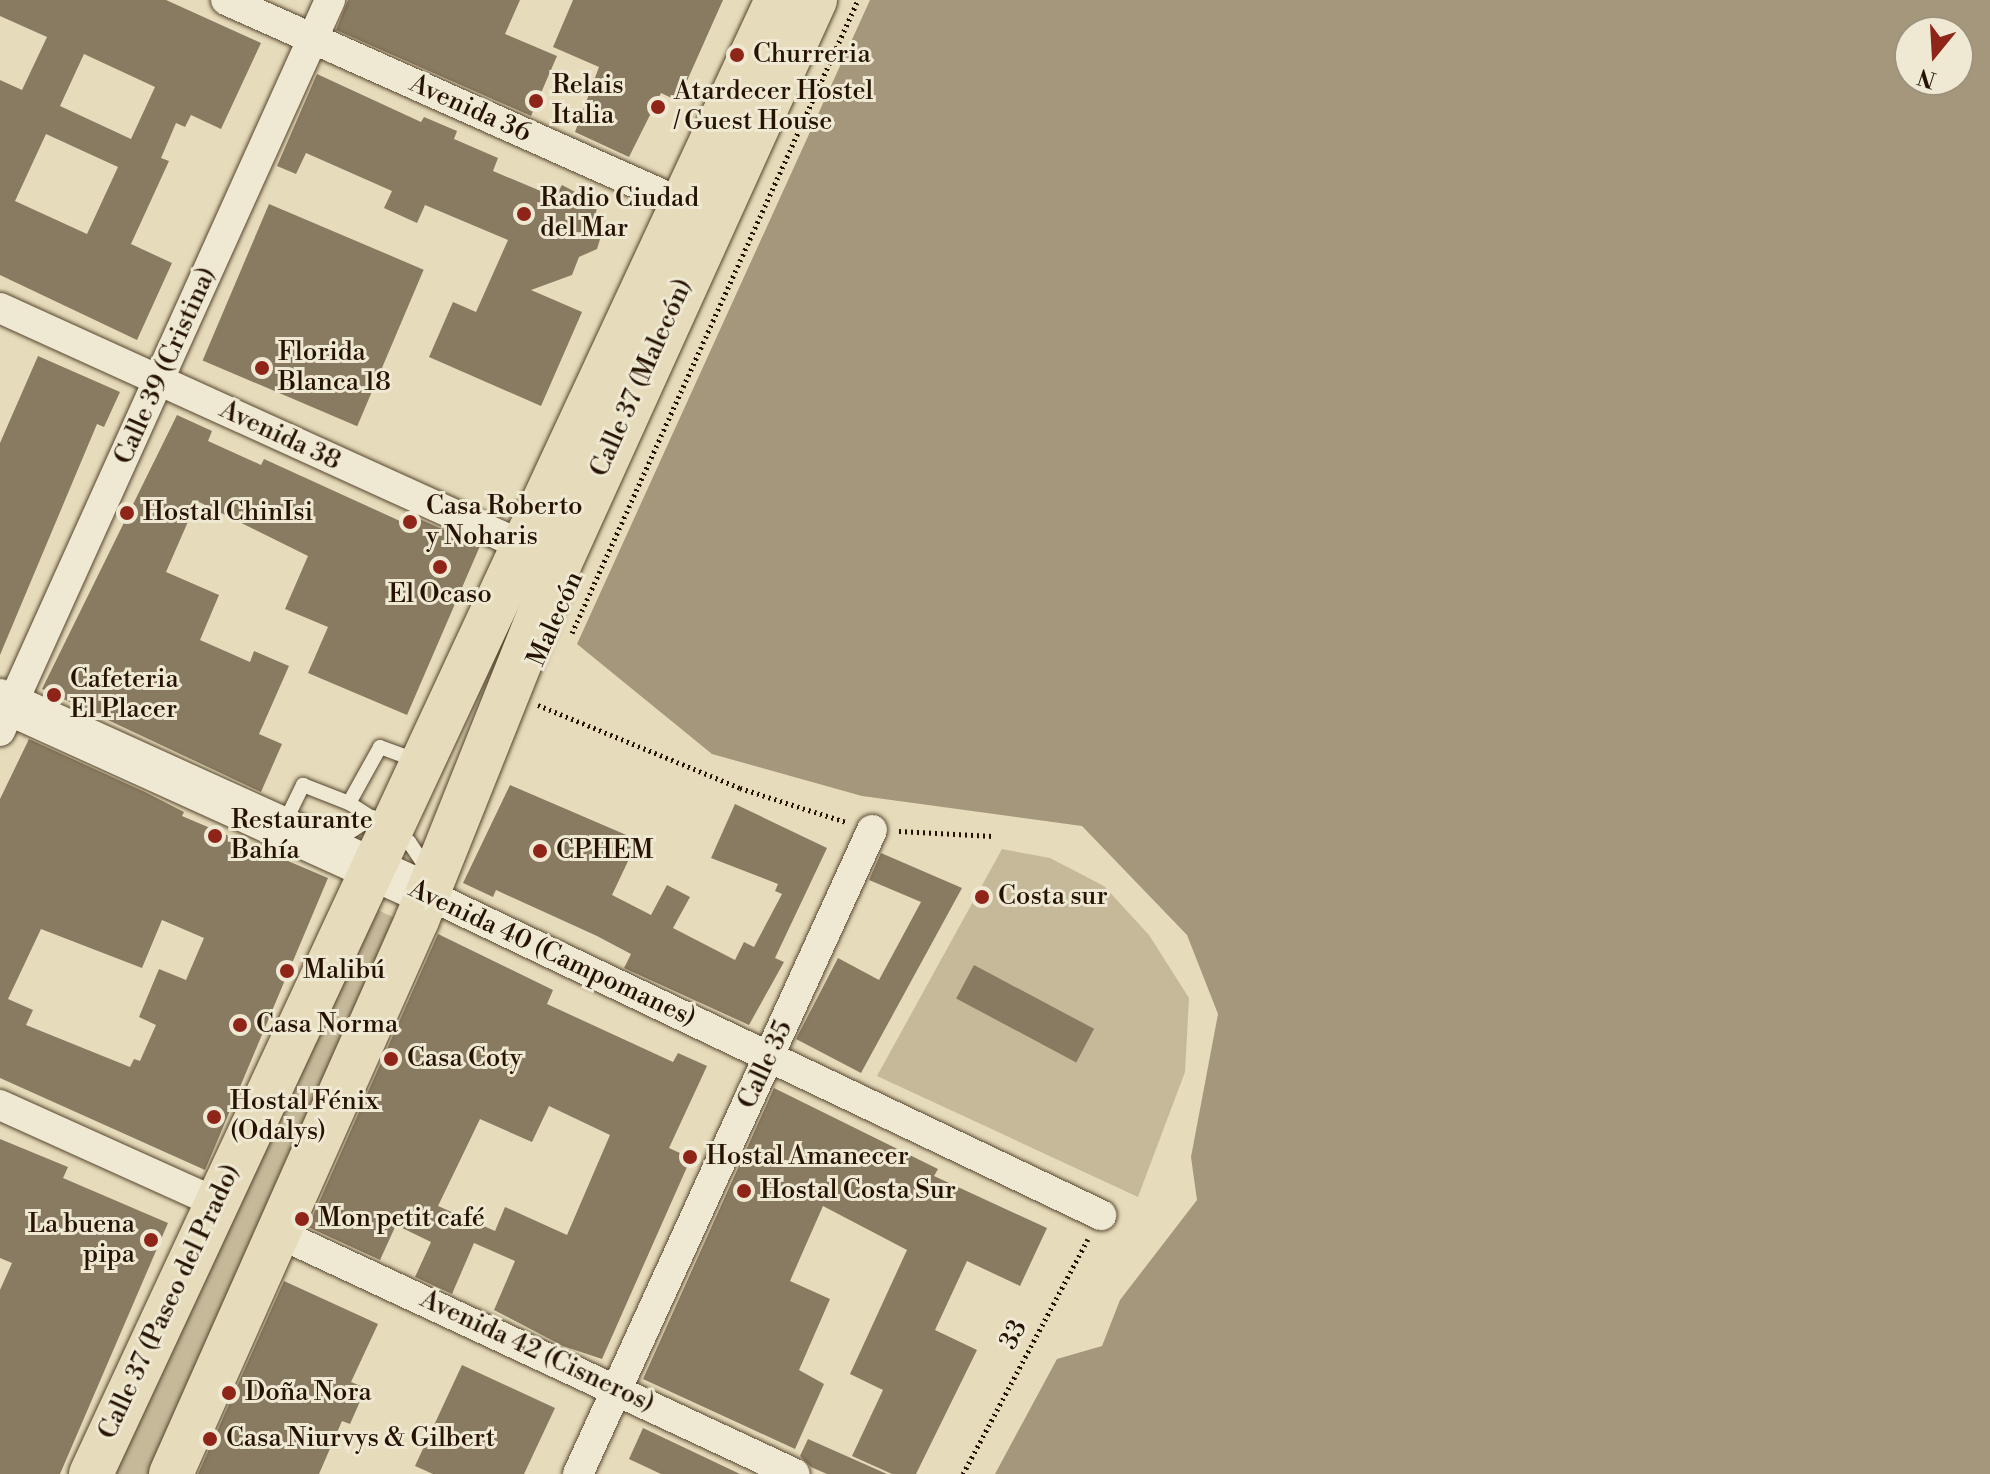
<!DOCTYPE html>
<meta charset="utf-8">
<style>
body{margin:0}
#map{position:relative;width:1990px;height:1474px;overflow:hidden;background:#e6dbba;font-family:"Libre Bodoni",serif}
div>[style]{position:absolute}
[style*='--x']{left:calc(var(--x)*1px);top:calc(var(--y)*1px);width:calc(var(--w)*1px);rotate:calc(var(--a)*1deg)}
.green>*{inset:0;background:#c5b99a;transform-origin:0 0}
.water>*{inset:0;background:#a4977b}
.building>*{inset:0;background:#897b61;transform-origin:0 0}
.path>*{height:5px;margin-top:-2.5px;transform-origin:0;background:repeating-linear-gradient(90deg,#251300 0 2px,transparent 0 6px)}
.roads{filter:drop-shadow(0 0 2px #55452e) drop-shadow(0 0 2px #55452e)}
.lane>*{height:14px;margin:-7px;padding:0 7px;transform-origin:7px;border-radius:7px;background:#efe8d2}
.street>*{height:30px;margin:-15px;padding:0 15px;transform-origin:15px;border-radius:15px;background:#efe8d2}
.secondary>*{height:42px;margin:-21px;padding:0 21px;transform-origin:21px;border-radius:21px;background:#efe8d2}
.primary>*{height:44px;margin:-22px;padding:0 22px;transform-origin:22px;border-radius:22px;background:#e6dbba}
.dots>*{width:22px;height:22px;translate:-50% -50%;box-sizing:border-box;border:4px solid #efe8d2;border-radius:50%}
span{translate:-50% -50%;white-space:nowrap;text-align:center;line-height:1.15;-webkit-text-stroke:6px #efe8d2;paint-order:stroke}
.poi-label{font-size:26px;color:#251300}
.left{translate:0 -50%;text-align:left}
.right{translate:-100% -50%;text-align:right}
.street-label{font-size:26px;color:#251300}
.north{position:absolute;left:1894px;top:16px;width:80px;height:80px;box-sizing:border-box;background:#efe8d2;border:2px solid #9e937e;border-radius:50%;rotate:198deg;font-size:22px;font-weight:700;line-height:32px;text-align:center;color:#251300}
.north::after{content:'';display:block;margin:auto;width:28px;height:36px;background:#8f2418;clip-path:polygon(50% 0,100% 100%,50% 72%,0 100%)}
</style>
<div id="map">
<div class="green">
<div style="clip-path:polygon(1002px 849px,1050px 858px,1104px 886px,1149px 935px,1189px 998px,1185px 1072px,1138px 1197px,877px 1076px)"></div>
<div style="left:364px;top:904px;width:44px;height:626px;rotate:24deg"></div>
</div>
<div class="water">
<div style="clip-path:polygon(evenodd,870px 0,1990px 0,1990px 1474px,995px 1474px,1057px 1359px,1102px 1346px,1120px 1300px,1197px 1200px,1191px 1157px,1218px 1014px,1187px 935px,1082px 826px,862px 796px,712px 754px,577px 644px,870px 0,1910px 32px,1958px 32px,1958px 80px,1910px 80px,1910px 32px)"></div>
</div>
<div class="building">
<div style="clip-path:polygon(evenodd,0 0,166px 0,261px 43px,221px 129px,191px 115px,185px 127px,176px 123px,161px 158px,169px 161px,131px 244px,172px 263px,137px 340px,0 275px,0 80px,22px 90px,47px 37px,0 16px,0 0,84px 54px,155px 87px,131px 139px,60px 106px,84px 54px,0 0,46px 134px,118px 167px,87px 234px,15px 201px,46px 134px)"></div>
<div style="clip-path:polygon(348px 0,520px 0,505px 34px,557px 56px,531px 116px,336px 30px)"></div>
<div style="clip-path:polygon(573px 0,723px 0,678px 101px,661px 93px,629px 157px,575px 132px,599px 67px,553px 47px)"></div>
<div style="clip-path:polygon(317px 74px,421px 122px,424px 117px,457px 131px,454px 139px,498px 158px,493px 171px,555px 197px,562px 185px,598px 204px,593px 224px,602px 233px,597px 249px,579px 257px,572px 275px,531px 290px,582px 312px,541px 406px,429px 357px,453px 302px,476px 312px,508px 240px,425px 205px,417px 223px,384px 208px,392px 191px,306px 153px,296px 174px,277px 166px)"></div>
<div style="left:269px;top:204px;width:168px;height:170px;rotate:23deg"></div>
<div style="clip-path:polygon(38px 356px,120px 392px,104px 427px,97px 424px,0 655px,0 443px)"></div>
<div style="clip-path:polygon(177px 415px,212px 431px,208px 441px,261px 465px,264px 459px,400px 521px,404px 512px,480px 546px,407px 715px,308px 673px,328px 627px,285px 609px,308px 556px,197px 501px,166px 572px,219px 595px,200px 640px,250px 662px,254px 651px,289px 666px,259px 734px,282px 744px,261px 792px,42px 689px)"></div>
<div style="clip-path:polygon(evenodd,29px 739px,145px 792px,184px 812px,182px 816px,328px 878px,205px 1170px,0 1078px,0 799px,29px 739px,162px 920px,204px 938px,186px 980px,159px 969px,139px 1017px,156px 1025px,140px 1061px,134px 1059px,130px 1067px,26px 1025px,33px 1010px,8px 999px,41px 929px,142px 968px,162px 920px)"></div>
<div style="clip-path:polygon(510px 785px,638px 840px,612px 895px,651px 915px,667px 885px,690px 897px,673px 928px,735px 960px,744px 942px,754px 947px,782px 894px,775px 891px,778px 884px,711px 858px,735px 804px,827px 848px,775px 958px,784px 962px,749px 1025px,624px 968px,631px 954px,597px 936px,496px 890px,493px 897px,463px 883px)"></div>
<div style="clip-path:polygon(881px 853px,962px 888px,861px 1073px,796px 1039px,838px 958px,879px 980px,921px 902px,869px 880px)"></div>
<div style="clip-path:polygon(evenodd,438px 934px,553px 990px,547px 1004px,673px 1062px,678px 1053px,707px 1066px,669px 1148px,691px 1158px,602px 1359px,563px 1346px,494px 1310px,515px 1261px,474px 1243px,452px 1294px,415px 1277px,431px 1242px,396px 1225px,380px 1260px,308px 1227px,438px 934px,549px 1106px,610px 1135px,567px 1235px,505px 1207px,495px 1231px,438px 1206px,480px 1119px,532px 1142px,549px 1106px)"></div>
<div style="left:974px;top:965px;width:136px;height:38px;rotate:28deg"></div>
<div style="clip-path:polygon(774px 1088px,938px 1169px,934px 1176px,1047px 1228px,1020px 1286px,967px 1261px,935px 1330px,977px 1350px,916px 1474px,892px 1474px,852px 1456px,883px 1390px,850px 1374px,907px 1250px,823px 1206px,790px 1281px,830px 1299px,799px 1370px,824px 1384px,795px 1449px,643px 1379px)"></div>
<div style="clip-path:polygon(0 1139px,68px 1167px,63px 1178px,168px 1223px,60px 1474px,0 1474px,0 1290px,12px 1263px,0 1258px)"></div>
<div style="clip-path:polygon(284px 1281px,378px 1324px,351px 1382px,366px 1388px,350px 1424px,342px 1421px,319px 1474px,198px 1474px)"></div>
<div style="clip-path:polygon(462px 1365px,555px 1408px,524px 1474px,433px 1474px,415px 1466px)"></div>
<div style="clip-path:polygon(643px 1428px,740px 1474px,661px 1474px,629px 1459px)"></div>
<div style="clip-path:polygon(808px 1439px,887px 1474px,827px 1474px,811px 1467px,800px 1456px)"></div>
</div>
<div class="path">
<div style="--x:572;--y:633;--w:695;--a:-65.69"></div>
<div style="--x:538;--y:705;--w:218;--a:22.3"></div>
<div style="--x:740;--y:788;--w:111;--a:17.8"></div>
<div style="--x:899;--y:831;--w:94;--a:3"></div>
<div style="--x:963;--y:1474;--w:266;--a:-62"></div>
</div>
<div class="roads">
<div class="lane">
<div style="--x:349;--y:803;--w:72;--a:33"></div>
<div style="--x:409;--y:842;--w:32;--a:56"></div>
<div style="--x:283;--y:826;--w:46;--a:-64"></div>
<div style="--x:303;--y:785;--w:49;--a:21.4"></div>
<div style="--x:349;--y:803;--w:64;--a:-61"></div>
<div style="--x:380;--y:747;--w:40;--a:20.2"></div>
<div style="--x:330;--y:845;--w:51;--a:-33.1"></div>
</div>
<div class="street">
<div style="--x:226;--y:0;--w:518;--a:24.04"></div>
<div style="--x:0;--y:308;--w:594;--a:24.45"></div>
<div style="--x:0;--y:731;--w:802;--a:-65.7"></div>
<div style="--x:427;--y:894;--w:747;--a:25.47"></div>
<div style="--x:0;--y:1105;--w:238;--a:24.3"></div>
<div style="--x:278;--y:1233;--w:570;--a:24.99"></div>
<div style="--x:578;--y:1474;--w:708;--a:-65.46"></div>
</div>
<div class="secondary">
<div style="--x:0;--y:700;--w:469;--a:24.4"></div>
</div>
<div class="primary">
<div style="--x:91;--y:1474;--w:1626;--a:-65.04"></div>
<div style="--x:171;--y:1474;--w:606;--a:-66.06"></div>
<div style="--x:417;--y:920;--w:385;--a:-68.2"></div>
<div style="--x:560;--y:563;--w:618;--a:-65.63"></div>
</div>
</div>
<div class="dots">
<div style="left:737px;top:55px;background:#8f2418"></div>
<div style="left:536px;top:101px;background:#8f2418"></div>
<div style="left:658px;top:107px;background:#8f2418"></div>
<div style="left:524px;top:214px;background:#8f2418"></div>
<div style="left:262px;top:368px;background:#8f2418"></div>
<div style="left:127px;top:513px;background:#8f2418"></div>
<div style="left:410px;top:522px;background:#8f2418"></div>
<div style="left:440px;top:567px;background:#8f2418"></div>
<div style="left:54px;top:695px;background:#8f2418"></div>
<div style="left:215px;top:836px;background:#8f2418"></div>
<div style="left:540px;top:851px;background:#8f2418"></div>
<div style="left:982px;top:897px;background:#8f2418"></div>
<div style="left:287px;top:971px;background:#8f2418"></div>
<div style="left:240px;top:1025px;background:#8f2418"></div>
<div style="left:391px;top:1059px;background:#8f2418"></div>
<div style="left:214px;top:1117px;background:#8f2418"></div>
<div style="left:690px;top:1157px;background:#8f2418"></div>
<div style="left:744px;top:1191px;background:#8f2418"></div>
<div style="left:302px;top:1219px;background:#8f2418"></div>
<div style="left:151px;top:1240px;background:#8f2418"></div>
<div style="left:229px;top:1393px;background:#8f2418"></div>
<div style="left:210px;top:1439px;background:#8f2418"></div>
</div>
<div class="poi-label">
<span class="left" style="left:753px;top:55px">Churreria</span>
<span class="left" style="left:552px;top:101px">Relais<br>Italia</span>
<span class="left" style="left:674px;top:107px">Atardecer Hostel<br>/ Guest House</span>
<span class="left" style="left:540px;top:214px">Radio Ciudad<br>del Mar</span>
<span class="left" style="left:278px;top:368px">Florida<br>Blanca 18</span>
<span class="left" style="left:426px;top:522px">Casa Roberto<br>y Noharis</span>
<span class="left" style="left:143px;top:513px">Hostal ChinIsi</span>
<span style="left:440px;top:595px">El Ocaso</span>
<span class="left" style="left:70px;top:695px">Cafeteria<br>El Placer</span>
<span class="left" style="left:231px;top:836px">Restaurante<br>Bahía</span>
<span class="left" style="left:556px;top:851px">CPHEM</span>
<span class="left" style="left:998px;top:897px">Costa sur</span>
<span class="left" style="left:303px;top:971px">Malibú</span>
<span class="left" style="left:256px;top:1025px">Casa Norma</span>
<span class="left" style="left:407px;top:1059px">Casa Coty</span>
<span class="left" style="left:230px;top:1117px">Hostal Fénix<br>(Odalys)</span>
<span class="left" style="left:706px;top:1157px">Hostal Amanecer</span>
<span class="left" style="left:760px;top:1191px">Hostal Costa Sur</span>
<span class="left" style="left:318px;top:1219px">Mon petit café</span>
<span class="right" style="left:135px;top:1240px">La buena<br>pipa</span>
<span class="left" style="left:245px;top:1393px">Doña Nora</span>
<span class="left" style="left:226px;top:1439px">Casa Niurvys &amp; Gilbert</span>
</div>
<div class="street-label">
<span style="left:470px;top:109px;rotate:24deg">Avenida 36</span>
<span style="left:166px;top:366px;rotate:-66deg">Calle 39 (Cristina)</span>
<span style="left:642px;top:378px;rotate:-66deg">Calle 37 (Malecón)</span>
<span style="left:280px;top:436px;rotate:25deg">Avenida 38</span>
<span style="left:556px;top:619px;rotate:-66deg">Malecón</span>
<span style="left:552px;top:954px;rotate:25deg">Avenida 40 (Campomanes)</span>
<span style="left:766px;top:1065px;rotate:-65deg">Calle 35</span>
<span style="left:170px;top:1302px;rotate:-65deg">Calle 37 (Paseo del Prado)</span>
<span style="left:1014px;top:1335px;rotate:-62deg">33</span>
<span style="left:537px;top:1352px;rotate:25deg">Avenida 42 (Cisneros)</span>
</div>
<div class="north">N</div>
</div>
